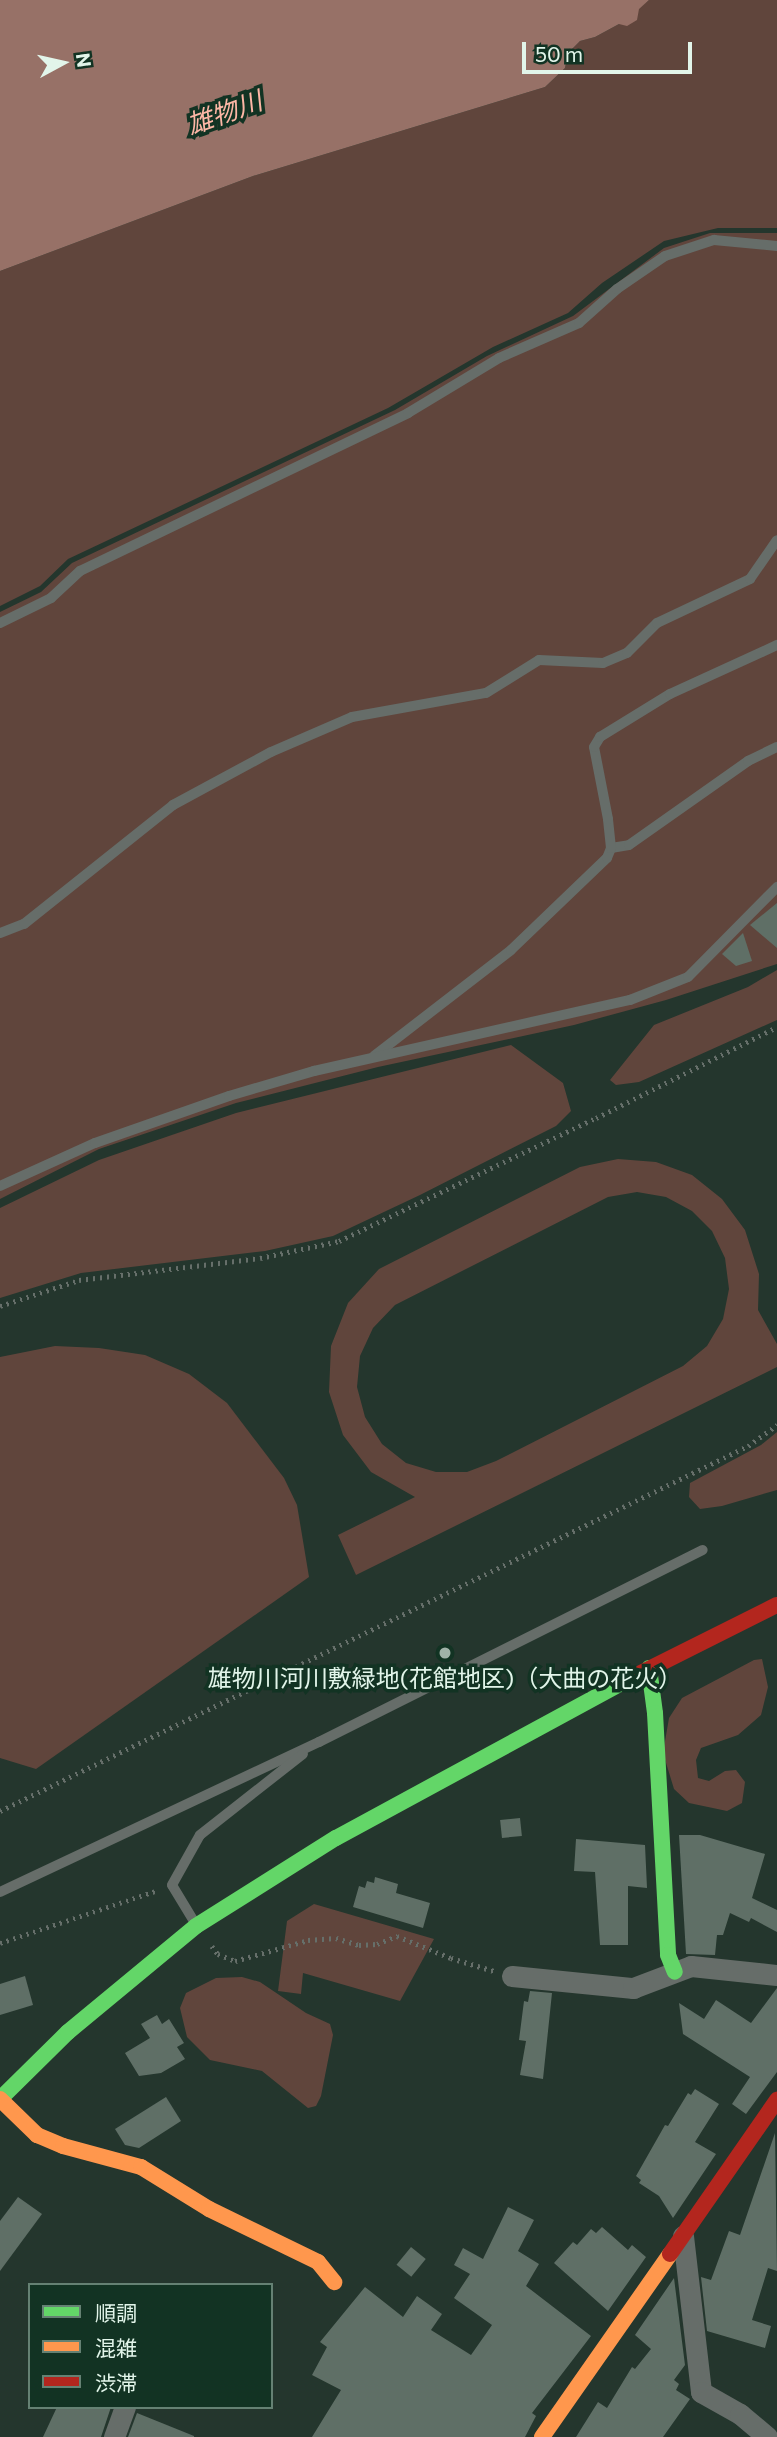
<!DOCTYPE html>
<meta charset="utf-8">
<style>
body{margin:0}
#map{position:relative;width:777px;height:2437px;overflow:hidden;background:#24362d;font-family:Commissioner,"Noto Sans JP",sans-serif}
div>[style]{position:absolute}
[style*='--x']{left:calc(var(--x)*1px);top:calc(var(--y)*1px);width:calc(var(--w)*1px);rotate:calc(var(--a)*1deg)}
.green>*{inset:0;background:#60453c}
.water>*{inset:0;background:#977167}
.building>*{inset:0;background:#5f6f66;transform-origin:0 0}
.path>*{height:4.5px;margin-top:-2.25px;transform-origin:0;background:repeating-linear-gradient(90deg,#666f6a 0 2px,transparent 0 7px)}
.lane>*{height:10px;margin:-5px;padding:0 5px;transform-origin:5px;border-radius:5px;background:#666d69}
.street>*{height:21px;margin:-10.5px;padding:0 10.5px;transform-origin:10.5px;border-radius:10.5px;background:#666d69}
.fast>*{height:16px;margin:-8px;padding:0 8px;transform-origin:8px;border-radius:8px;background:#63d668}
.slow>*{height:16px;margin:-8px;padding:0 8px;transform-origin:8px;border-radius:8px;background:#ff974d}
.jam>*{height:16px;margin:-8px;padding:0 8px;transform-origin:8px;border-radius:8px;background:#b3261e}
.dots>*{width:19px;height:19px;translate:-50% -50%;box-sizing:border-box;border:4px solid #123323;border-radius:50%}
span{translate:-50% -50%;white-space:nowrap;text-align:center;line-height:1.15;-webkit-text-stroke:7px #123323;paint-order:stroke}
.poi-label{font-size:24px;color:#e2f5ea}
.water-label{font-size:26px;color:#fdb7a6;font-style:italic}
.legend{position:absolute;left:28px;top:2283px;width:245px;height:126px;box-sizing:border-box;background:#123323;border:2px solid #658173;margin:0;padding:9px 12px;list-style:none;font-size:21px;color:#e2f5ea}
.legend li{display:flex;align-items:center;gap:14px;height:35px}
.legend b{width:35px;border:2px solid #658173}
.north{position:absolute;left:28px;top:28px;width:70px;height:70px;-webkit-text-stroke:5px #123323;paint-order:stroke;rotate:82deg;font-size:19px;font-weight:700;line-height:28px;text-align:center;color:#e2f5ea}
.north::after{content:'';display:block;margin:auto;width:24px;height:32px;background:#e2f5ea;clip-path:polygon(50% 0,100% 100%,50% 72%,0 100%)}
.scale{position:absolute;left:522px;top:42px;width:170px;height:32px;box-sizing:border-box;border:4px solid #e2f5ea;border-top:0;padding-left:9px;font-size:21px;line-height:24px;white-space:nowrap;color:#e2f5ea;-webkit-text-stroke:5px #123323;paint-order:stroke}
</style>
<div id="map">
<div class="green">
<div style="clip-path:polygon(649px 0,777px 0,777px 228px,718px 228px,664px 241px,602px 283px,568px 313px,493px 347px,388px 408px,68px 559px,40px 586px,0 606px,0 271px,253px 176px,545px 87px,565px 68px,568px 53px,580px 41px,595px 37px,619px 24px)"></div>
<div style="clip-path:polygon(710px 233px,777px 233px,777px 964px,666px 1000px,574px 1025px,378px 1067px,236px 1103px,99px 1149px,0 1199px,0 612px,41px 592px,72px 563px,395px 410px,487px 356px,573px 316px,664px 248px)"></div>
<div style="clip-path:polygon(777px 970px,777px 1020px,639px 1082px,616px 1085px,610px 1080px,654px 1025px,748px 987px)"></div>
<div style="clip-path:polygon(511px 1045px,563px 1083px,571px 1111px,556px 1126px,420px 1195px,333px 1236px,265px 1251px,81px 1273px,0 1298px,0 1208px,99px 1160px,236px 1113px)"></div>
<div style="clip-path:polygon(evenodd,618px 1159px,656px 1162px,692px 1175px,722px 1199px,745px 1230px,759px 1274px,758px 1310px,777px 1344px,777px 1367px,356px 1575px,338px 1535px,415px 1497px,371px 1472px,343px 1435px,329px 1392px,331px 1346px,348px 1303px,379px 1269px,580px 1167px,618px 1159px,637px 1192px,666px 1197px,692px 1211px,712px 1231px,725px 1258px,729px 1289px,723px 1319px,707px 1346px,683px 1366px,496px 1461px,467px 1472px,436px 1472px,406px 1463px,382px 1444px,365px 1417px,357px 1387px,360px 1356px,373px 1328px,395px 1305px,608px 1197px,637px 1192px)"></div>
<div style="clip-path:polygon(55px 1346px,99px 1348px,145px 1355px,189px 1374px,227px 1403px,284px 1478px,297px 1505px,309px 1577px,36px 1769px,0 1758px,0 1357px)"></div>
<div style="clip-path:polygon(777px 1432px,777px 1490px,722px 1506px,700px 1509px,689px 1497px,690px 1483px,761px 1445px)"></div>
<div style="clip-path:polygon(762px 1659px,768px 1687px,761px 1715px,738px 1735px,701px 1748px,696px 1760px,698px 1778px,709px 1781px,725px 1771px,736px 1770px,745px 1782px,742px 1803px,727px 1811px,689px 1803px,674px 1789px,663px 1753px,669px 1718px,682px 1698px,754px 1660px)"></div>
<div style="clip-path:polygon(314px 1904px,434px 1939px,400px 2001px,303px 1973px,301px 1994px,278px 1991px,287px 1921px)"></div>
<div style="clip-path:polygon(242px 1977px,260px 1982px,306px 2013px,330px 2024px,333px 2035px,321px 2096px,316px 2106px,308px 2108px,262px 2071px,210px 2060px,187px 2037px,180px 2008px,186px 1993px,216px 1978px)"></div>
</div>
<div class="water">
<div style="clip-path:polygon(0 0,649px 0,639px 9px,637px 20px,627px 26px,619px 24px,595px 37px,580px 41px,568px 53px,565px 68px,545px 87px,253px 176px,0 271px)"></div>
</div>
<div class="building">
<div style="clip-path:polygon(777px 903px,777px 948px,750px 925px)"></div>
<div style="clip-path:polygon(743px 933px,752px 961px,736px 966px,722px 954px)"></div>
<div style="left:520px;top:1818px;width:18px;height:20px;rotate:84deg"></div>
<div style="clip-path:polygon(679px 1835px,700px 1835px,765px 1854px,752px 1898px,777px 1910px,777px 1932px,751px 1918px,749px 1922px,730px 1913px,723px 1935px,717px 1935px,715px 1955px,686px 1954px)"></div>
<div style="clip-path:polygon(576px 1839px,645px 1845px,647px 1888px,628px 1886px,628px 1945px,600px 1945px,595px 1872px,574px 1871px)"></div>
<div style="clip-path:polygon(375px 1877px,398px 1884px,396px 1893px,430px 1903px,423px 1928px,353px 1907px,359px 1886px,365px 1888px,367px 1881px,374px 1883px)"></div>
<div style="clip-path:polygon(25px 1976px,33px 2005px,0 2015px,0 1984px)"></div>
<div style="clip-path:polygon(777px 1988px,777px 2072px,746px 2114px,732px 2104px,750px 2077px,683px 2034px,679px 2003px,704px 2019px,716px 2000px,751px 2023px)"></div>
<div style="clip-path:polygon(530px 1991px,552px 1993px,543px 2079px,520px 2075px,526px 2041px,519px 2040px,524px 2001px,528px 2002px)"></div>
<div style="clip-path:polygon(157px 2015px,162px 2024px,169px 2019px,184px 2043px,177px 2047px,185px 2059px,161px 2073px,139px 2076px,125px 2053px,150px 2038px,141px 2024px)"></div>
<div style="clip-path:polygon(695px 2089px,719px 2104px,695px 2142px,716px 2154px,673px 2218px,659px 2196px,639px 2183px,641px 2180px,636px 2176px,665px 2125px,668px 2126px,688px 2093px,691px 2095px)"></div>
<div style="clip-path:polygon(166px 2097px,181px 2121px,139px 2148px,125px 2145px,115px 2129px)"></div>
<div style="clip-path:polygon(775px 2133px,777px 2271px,768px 2268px,752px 2320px,771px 2326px,765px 2348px,707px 2331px,701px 2277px,711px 2280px,729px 2231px,740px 2235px)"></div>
<div style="clip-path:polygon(18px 2197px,42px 2214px,0 2271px,0 2221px)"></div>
<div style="clip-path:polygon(508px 2207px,534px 2220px,518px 2251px,539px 2264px,526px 2286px,591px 2336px,532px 2413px,536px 2416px,525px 2437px,312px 2437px,341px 2390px,312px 2375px,327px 2347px,320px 2342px,365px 2287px,403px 2317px,417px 2296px,442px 2314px,431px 2330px,471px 2355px,492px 2325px,454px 2298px,470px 2274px,454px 2265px,463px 2248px,483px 2259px)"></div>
<div style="clip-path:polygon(602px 2227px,628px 2250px,632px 2245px,646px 2257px,608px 2311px,554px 2263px,573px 2242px,577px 2245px,591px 2229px,596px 2233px)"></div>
<div style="left:411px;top:2247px;width:19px;height:23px;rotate:39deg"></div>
<div style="clip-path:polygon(674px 2278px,685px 2365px,674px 2380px,679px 2384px,676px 2390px,690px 2399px,663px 2437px,576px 2437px,598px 2402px,607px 2408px,632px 2367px,635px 2369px,651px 2349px,635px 2335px)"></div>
<div style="clip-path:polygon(57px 2407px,111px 2407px,101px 2437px,43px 2437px)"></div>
<div style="clip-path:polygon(137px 2413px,194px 2436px,194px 2437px,128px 2437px)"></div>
</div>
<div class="path">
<div style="--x:0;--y:1306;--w:83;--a:-18.2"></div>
<div style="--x:79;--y:1280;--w:182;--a:-6.9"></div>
<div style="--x:260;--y:1258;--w:81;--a:-12.1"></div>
<div style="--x:339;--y:1241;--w:285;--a:-25.6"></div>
<div style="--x:596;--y:1118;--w:203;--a:-26.7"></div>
<div style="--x:0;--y:1811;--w:832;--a:-26.01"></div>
<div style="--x:748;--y:1446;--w:36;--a:-36"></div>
<div style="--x:0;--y:1943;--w:167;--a:-18.5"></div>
<div style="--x:212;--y:1946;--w:10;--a:53"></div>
<div style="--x:218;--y:1954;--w:18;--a:22"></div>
<div style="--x:235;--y:1961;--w:76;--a:-16"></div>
<div style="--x:308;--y:1940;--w:28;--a:-4"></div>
<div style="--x:336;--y:1938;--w:24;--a:17"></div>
<div style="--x:359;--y:1945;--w:18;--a:-3"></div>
<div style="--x:377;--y:1944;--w:22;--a:-22"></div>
<div style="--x:397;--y:1936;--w:58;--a:22.2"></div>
<div style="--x:451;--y:1958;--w:45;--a:16.8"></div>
</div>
<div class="lane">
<div style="--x:0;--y:623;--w:57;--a:-26.1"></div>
<div style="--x:51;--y:598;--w:40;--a:-43"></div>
<div style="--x:80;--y:571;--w:364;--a:-25.7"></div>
<div style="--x:408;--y:413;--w:106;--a:-31.1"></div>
<div style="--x:499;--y:358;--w:87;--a:-23.6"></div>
<div style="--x:579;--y:323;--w:51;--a:-41.8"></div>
<div style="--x:617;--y:289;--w:58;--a:-34.5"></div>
<div style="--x:665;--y:256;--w:52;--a:-18.1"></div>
<div style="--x:714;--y:240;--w:63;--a:5.4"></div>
<div style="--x:611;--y:848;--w:18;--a:-9"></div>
<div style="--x:629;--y:845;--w:146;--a:-35.2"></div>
<div style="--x:748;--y:761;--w:32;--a:-26"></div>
<div style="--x:0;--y:933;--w:26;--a:-21"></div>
<div style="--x:24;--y:924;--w:191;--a:-38.6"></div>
<div style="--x:173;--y:805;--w:111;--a:-28.4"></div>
<div style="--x:271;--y:752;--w:88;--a:-23.4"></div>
<div style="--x:352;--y:717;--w:136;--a:-10.2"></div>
<div style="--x:486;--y:693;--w:62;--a:-31.9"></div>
<div style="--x:539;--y:660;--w:64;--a:2.7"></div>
<div style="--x:603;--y:663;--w:26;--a:-23"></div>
<div style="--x:627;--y:653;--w:42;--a:-45"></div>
<div style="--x:657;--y:623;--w:103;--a:-25.3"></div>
<div style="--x:750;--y:579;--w:47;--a:-55.3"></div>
<div style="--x:374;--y:1056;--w:173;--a:-37.7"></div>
<div style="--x:511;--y:950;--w:133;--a:-43.8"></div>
<div style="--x:607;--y:858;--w:11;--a:-68"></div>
<div style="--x:611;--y:848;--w:29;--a:-96"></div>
<div style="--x:608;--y:819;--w:73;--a:-101"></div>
<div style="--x:594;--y:747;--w:12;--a:-59"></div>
<div style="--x:600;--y:737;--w:82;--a:-31.6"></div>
<div style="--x:670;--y:694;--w:118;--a:-24.6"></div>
<div style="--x:0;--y:1186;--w:104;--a:-24.4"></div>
<div style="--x:95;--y:1143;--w:142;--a:-19.3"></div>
<div style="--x:229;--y:1096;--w:89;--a:-16.4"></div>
<div style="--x:314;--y:1071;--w:324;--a:-12.7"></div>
<div style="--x:630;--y:1000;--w:62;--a:-21.6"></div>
<div style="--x:688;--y:977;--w:127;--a:-45.3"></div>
<div style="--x:0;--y:1892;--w:353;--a:-25.2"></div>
<div style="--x:319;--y:1742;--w:429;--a:-26.6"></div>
<div style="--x:195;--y:1923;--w:44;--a:-121.2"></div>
<div style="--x:172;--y:1885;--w:57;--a:-60.8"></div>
<div style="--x:200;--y:1835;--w:131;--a:-38.2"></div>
</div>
<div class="street">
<div style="--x:512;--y:1976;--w:122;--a:5.7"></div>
<div style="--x:633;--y:1988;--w:62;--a:-20.8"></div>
<div style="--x:691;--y:1966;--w:86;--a:6"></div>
<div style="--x:683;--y:2236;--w:157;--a:83.4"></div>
<div style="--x:701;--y:2392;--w:45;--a:29.4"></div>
<div style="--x:740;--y:2414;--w:35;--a:40"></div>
<div style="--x:114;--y:2437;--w:32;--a:-70"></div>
</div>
<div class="fast">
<div style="--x:649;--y:1668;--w:45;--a:82.4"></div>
<div style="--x:655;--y:1713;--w:242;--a:86.9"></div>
<div style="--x:668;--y:1955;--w:18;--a:68"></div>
<div style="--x:0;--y:2099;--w:95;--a:-44.6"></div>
<div style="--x:68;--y:2032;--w:166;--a:-39.6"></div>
<div style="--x:196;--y:1926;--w:165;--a:-32.2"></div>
<div style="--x:336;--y:1838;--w:336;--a:-28.5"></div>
</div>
<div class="slow">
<div style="--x:0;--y:2099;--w:52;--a:44.2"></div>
<div style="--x:37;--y:2135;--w:28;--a:23"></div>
<div style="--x:63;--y:2146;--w:81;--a:15.1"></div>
<div style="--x:141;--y:2167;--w:80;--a:31.7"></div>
<div style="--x:209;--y:2209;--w:121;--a:25.9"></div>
<div style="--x:318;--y:2262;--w:26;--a:51"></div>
<div style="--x:542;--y:2437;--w:223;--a:-55"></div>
</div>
<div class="jam">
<div style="--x:631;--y:1678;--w:163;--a:-26.6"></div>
<div style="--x:670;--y:2254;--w:188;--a:-55.2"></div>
</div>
<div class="dots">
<div style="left:445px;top:1653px;background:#a0b2a8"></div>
</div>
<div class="poi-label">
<span style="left:445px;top:1678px">雄物川河川敷緑地(花館地区)（大曲の花火）</span>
</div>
<div class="water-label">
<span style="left:224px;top:112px;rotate:-20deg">雄物川</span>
</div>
<ul class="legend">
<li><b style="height:9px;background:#63d668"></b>順調</li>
<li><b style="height:9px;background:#ff974d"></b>混雑</li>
<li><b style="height:9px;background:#b3261e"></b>渋滞</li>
</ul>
<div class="north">N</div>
<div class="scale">50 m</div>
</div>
